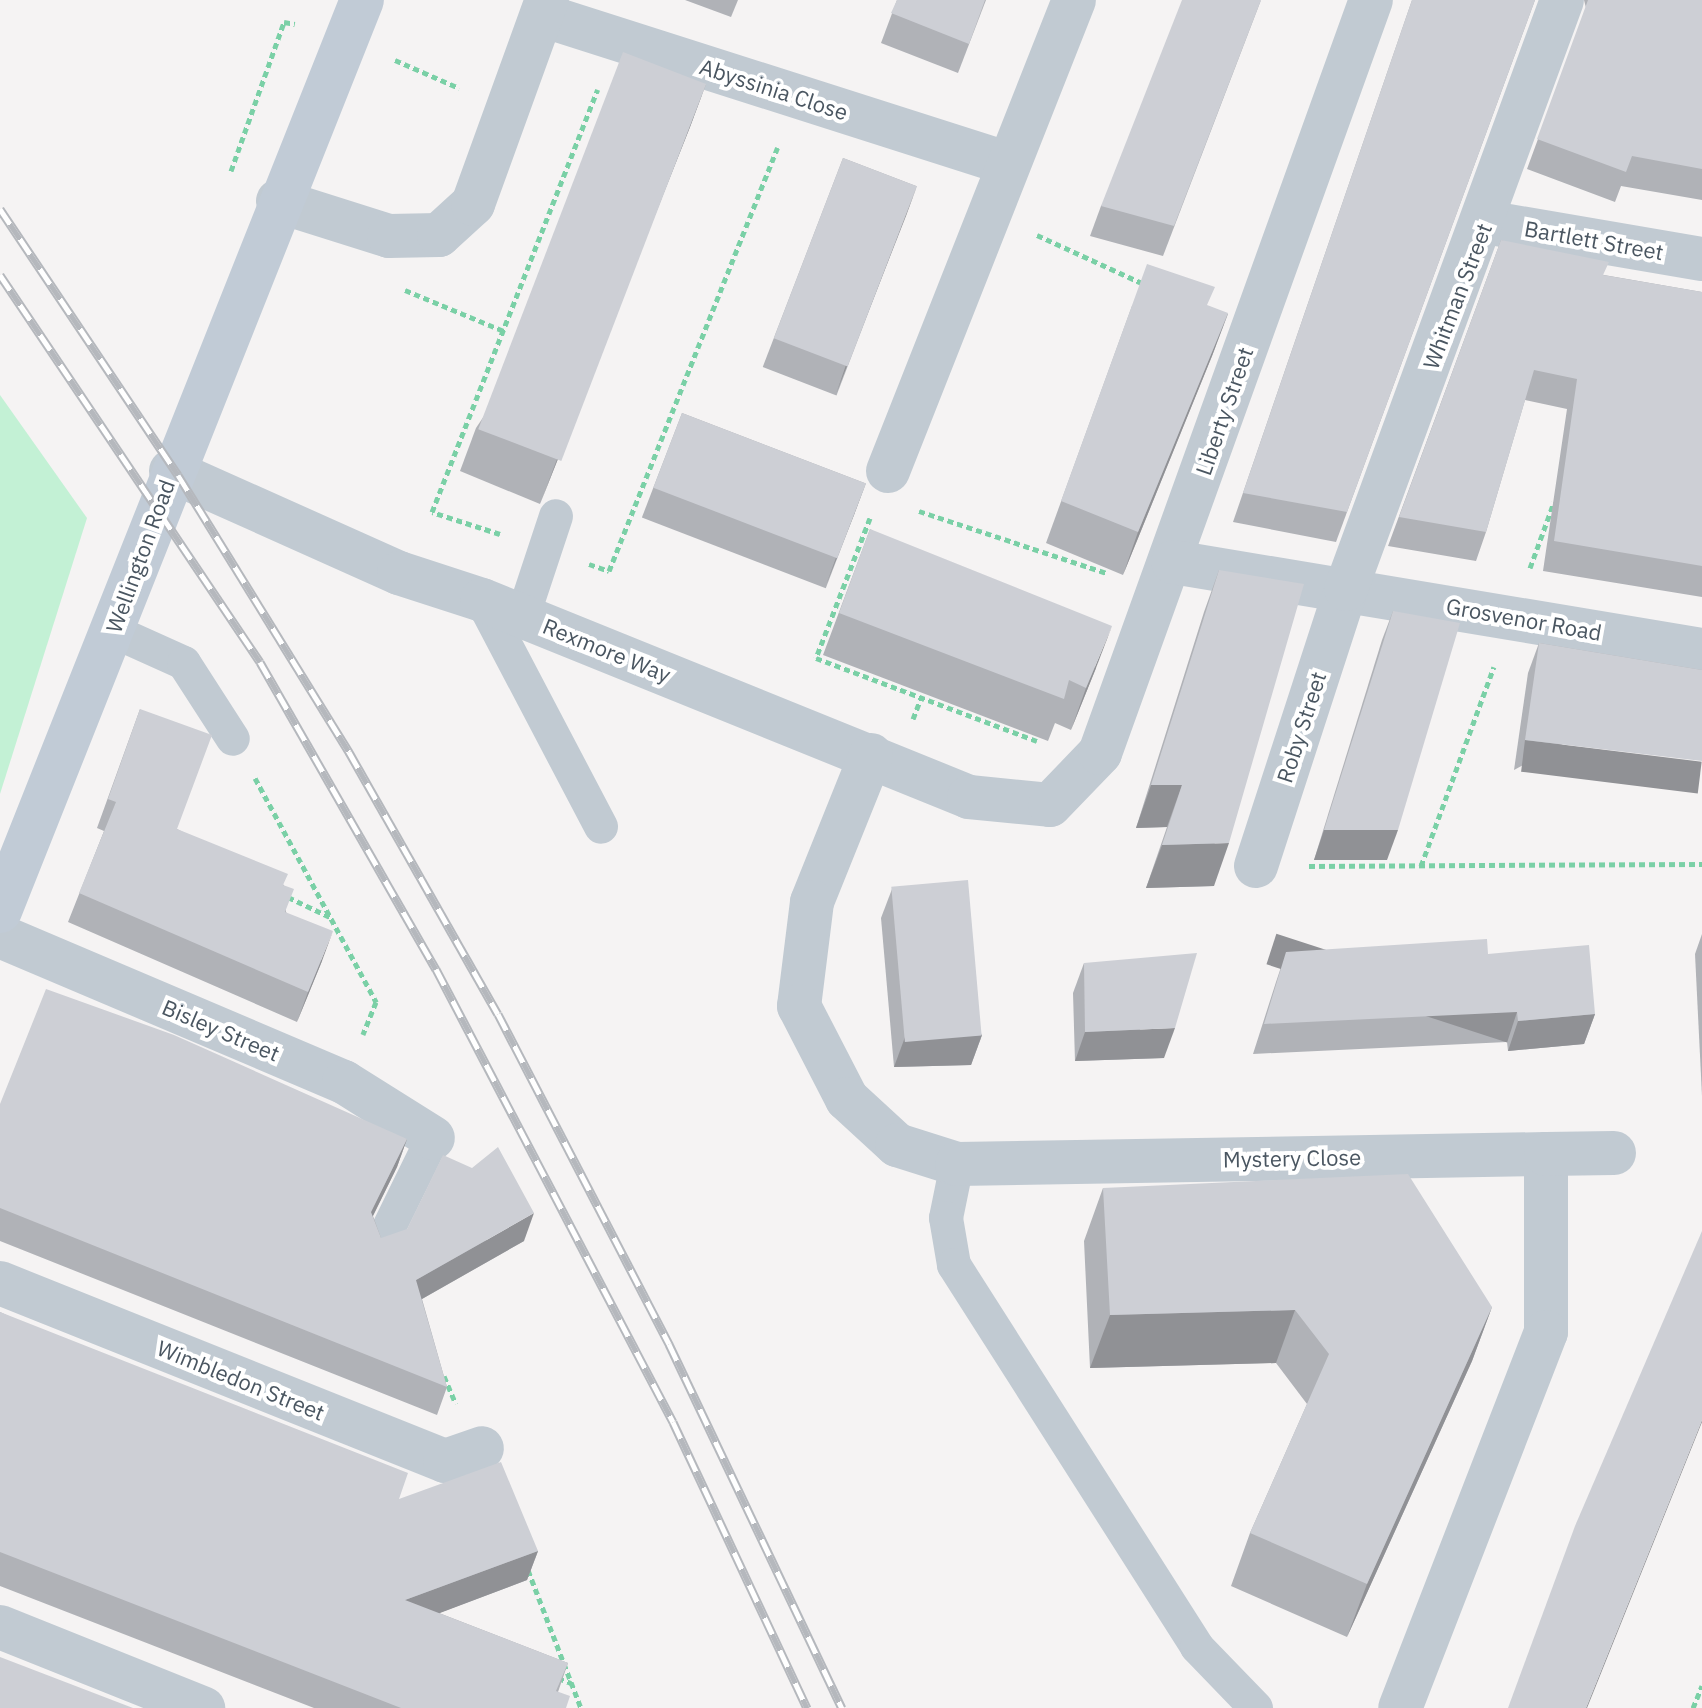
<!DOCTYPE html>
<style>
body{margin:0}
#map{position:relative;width:1702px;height:1708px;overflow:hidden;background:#f5f3f3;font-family:"IBM Plex Sans",sans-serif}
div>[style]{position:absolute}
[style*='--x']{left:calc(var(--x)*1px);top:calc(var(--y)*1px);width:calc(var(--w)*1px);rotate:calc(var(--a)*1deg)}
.green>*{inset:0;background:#c3f1d5}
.path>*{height:5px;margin-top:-2.5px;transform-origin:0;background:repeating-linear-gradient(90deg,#7ad0a6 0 6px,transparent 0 10px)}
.service>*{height:34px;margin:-17px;padding:0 17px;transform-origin:17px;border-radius:17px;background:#c1cad2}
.minor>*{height:44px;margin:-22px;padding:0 22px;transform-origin:22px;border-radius:22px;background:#c1cad2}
.secondary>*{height:44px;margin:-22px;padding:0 22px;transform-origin:22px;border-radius:22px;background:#c1cbd6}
.rail>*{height:9px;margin-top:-4.5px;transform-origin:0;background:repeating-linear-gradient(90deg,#fff 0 18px,#b5b8bd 0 36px);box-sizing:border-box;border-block:2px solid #b5b8bd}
.wall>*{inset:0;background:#b0b2b7;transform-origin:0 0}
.shaded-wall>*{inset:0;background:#909195;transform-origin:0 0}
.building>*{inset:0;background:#cdcfd5;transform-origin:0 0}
span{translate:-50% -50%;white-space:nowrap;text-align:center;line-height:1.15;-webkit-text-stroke:8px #fff;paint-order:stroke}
.street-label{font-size:22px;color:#4a5661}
</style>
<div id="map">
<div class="green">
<div style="clip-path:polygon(0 395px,87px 518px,0 794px)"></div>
</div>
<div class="path">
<div style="--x:395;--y:60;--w:70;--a:23.6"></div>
<div style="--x:231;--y:171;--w:158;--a:-70.4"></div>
<div style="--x:284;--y:22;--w:11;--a:10"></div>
<div style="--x:1037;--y:235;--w:118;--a:24.6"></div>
<div style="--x:405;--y:290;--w:107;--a:22.5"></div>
<div style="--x:919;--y:511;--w:198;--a:18.3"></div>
<div style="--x:870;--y:518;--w:150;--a:111.1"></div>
<div style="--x:816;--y:658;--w:236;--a:20.6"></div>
<div style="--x:500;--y:534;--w:71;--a:-162.1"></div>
<div style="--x:432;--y:512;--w:454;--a:-68.6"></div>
<div style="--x:589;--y:564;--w:21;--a:19"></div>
<div style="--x:609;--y:571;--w:456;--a:-68.3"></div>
<div style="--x:1530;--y:568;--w:70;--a:-70"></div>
<div style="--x:913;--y:719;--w:22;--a:-69"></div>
<div style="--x:255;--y:778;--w:255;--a:61.6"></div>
<div style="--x:376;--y:1002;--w:35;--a:112"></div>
<div style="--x:1309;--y:866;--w:393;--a:-0.3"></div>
<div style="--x:1421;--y:866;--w:212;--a:-69.9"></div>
<div style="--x:288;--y:897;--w:47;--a:25.5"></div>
<div style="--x:444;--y:1376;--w:30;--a:67"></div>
<div style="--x:528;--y:1570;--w:148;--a:69"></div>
<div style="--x:558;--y:1678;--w:14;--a:21"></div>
<div style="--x:1693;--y:1708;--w:24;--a:-68"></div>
</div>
<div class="service">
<div style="--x:482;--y:600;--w:256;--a:62.3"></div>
<div style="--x:523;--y:616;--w:105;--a:-71.7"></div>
<div style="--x:113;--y:631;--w:78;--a:24.3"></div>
<div style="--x:184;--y:663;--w:90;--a:57.2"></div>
<div style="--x:957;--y:1164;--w:55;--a:101.5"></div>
<div style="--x:946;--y:1218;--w:48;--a:80.3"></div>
<div style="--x:954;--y:1265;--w:453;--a:57.5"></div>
<div style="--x:1197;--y:1647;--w:85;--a:46"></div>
<div style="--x:379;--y:1248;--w:123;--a:-63.9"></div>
</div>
<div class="minor">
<div style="--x:542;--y:15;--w:487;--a:17.7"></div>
<div style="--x:278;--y:201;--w:116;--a:17.5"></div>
<div style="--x:389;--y:236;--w:50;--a:-1.1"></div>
<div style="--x:439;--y:235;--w:46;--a:-42.4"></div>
<div style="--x:473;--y:204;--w:217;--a:-70.1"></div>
<div style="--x:1485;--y:222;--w:220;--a:9.7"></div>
<div style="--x:171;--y:471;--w:250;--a:24.1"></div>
<div style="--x:399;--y:573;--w:87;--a:18"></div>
<div style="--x:482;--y:600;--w:525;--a:22.02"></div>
<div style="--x:969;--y:797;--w:81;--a:5.6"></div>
<div style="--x:1050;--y:805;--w:72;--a:-46.1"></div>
<div style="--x:1100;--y:753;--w:800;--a:-70.21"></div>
<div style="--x:888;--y:471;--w:506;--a:-68.45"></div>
<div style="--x:1173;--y:562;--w:536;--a:9.44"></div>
<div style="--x:871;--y:755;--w:158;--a:111.9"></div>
<div style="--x:812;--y:902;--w:105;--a:97.1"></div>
<div style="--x:799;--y:1006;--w:105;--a:62.7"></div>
<div style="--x:847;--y:1099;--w:68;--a:42.6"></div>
<div style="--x:897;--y:1145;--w:63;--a:17.6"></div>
<div style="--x:957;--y:1164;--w:589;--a:-0.97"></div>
<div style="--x:1546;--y:1154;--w:178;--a:90"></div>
<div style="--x:1546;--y:1332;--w:403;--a:111.2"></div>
<div style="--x:1256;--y:866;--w:291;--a:-72"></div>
<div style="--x:1346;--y:589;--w:627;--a:-69.86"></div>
<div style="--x:0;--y:936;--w:374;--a:23"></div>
<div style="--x:344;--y:1082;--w:105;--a:32.2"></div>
<div style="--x:1546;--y:1154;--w:68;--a:-0.8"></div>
<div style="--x:0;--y:1283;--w:479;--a:21.8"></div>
<div style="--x:445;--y:1461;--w:39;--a:-19"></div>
<div style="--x:0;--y:1627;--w:219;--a:21.8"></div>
</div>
<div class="secondary">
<div style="--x:0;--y:911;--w:980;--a:-68.33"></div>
</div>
<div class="rail">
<div style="--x:0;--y:209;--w:320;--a:56.2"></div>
<div style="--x:178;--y:475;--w:326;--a:58.3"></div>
<div style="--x:349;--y:752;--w:301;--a:60.4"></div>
<div style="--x:498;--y:1014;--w:372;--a:62.6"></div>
<div style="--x:669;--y:1344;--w:403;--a:64.6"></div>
<div style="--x:0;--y:275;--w:466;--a:56.1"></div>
<div style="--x:260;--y:662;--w:354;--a:60.2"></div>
<div style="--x:436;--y:969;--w:511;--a:62.38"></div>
<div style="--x:673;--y:1422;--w:316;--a:64.9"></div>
</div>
<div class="wall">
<div style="clip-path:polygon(685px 0,738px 0,731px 17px)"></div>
<div style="clip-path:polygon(897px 0,986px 0,958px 73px,881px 43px)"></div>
<div style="clip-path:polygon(1261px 0,1163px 256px,1090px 236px,1101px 206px)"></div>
<div style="clip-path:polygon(1412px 0,1535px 0,1336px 542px,1233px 522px)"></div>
<div style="clip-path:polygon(1584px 0,1702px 0,1702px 200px,1621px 186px,1615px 202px,1527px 169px,1586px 8px)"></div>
<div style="clip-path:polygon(706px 84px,690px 127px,540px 504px,460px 471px,476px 428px)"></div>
<div style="left:843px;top:158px;width:79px;height:224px;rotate:21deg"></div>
<div style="clip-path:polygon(1501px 240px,1604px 275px,1702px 292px,1702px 597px,1543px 571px,1567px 409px,1525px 400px,1486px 532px,1476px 561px,1388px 546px)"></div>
<div style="clip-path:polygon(1132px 306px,1208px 306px,1228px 314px,1212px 356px,1123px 575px,1046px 543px)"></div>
<div style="left:682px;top:413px;width:197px;height:112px;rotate:21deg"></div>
<div style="clip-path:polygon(870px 529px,1096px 668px,1071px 730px,1055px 723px,1048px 741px,823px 655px)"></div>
<div style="clip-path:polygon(1219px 570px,1214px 886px,1146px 888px,1167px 827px,1136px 828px,1204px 612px)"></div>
<div style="clip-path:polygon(1393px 611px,1387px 860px,1314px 860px,1382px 640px)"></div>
<div style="clip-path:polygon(1539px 643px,1702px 670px,1514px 770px,1528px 673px)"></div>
<div style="clip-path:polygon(140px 709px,177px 829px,284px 885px,286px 912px,322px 961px,297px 1022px,68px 922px,104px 831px,97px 828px)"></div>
<div style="clip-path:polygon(892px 889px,982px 1035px,971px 1065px,894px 1067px,881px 918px)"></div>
<div style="clip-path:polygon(1702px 934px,1702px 1096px,1695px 954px)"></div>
<div style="clip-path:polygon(1286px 952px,1488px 954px,1595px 1014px,1584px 1044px,1508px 1051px,1507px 1042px,1253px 1054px,1276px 982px)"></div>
<div style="clip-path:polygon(1084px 963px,1164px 1058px,1075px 1061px,1073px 993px)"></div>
<div style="clip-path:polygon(0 1104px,407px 1139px,397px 1167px,373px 1216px,381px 1238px,524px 1241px,422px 1299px,447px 1387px,437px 1415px,0 1241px)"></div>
<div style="clip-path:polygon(1103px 1188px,1492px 1307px,1472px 1361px,1347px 1637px,1231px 1586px,1250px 1533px,1307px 1404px,1276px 1363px,1090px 1368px,1084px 1241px)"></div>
<div style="clip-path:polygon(0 1312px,399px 1499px,538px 1551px,527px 1580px,439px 1613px,568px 1663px,558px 1692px,566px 1708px,314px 1708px,0 1586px)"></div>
</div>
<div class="shaded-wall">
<div style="clip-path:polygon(706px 84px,690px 127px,540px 504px,556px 462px)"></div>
<div style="clip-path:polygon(917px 186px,906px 216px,836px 394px,846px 365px)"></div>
<div style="clip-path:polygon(1228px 313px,1212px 356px,1123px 575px,1138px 532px)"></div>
<div style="clip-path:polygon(865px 485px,854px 515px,826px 585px,837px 555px)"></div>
<div style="clip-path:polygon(1112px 626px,1096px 668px,1071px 730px,1086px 688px)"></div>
<div style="left:1525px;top:740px;width:178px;height:32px;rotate:7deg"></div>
<div style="clip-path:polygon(1151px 785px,1182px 785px,1167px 827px,1136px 828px)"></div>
<div style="clip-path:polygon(1324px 830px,1398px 830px,1387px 860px,1314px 860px)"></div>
<div style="clip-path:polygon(1229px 843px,1214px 886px,1146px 888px,1162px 845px)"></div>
<div style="clip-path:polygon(333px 931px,322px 961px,297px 1022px,308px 992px)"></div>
<div style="left:1517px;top:1012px;width:32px;height:253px;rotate:108deg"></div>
<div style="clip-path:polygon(1595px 1014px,1584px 1044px,1508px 1051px,1518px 1021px)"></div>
<div style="clip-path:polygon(1175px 1028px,1164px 1058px,1075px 1061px,1085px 1032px)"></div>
<div style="clip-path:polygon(982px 1035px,971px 1065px,894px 1067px,905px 1037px)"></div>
<div style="clip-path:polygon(407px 1139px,397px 1167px,361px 1240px,371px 1212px)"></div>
<div style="clip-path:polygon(534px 1213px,524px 1241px,406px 1308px,416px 1280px)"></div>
<div style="clip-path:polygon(1492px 1307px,1472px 1361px,1347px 1637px,1367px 1584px)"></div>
<div style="clip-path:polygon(1295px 1310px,1276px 1363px,1090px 1368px,1110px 1315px)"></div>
<div style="clip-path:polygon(1702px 1420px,1702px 1422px,1587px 1708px,1586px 1708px)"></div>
<div style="clip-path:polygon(538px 1551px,527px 1580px,395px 1630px,405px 1600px)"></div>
</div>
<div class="building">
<div style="clip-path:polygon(897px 0,985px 0,969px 44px,891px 13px)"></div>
<div style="clip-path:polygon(1182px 0,1261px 0,1174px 226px,1101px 206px)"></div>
<div style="clip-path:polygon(1412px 0,1535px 0,1347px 512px,1243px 493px)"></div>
<div style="clip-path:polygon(1588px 0,1702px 0,1702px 169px,1632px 156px,1626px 172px,1537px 139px)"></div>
<div style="left:623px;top:52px;width:89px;height:404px;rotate:21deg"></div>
<div style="left:843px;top:158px;width:79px;height:193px;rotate:21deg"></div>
<div style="clip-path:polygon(1501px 240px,1609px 262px,1603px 275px,1702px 292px,1702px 566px,1554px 541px,1577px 379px,1534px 370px,1486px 532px,1399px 517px)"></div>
<div style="clip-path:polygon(1147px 264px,1215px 287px,1207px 305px,1228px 313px,1138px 532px,1061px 501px)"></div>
<div style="left:682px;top:413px;width:197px;height:80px;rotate:21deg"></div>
<div style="clip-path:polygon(870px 529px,1112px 626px,1086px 688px,1069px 680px,1064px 699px,839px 613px)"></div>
<div style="clip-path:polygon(1219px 570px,1304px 584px,1229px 843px,1162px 845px,1182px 785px,1151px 785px)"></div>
<div style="clip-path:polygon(1393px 611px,1460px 623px,1398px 830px,1324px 830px)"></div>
<div style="clip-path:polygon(1539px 643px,1702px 670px,1702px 761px,1525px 740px)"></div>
<div style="clip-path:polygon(140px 709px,212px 735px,177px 829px,288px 874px,283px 885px,294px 889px,285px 912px,333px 931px,308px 992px,79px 893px,116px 802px,108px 799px)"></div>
<div style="left:968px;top:880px;width:156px;height:77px;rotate:85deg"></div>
<div style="clip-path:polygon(1487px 939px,1488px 954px,1589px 945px,1595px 1014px,1518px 1021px,1517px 1012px,1264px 1024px,1286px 952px)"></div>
<div style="clip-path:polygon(1197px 953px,1175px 1028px,1085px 1032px,1084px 963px)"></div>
<div style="clip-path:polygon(46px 989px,174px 1035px,407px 1139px,371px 1212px,381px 1238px,407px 1229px,443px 1155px,472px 1168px,498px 1147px,534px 1213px,416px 1280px,447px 1387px,0 1208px,0 1104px)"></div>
<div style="clip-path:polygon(1408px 1174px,1492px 1307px,1367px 1584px,1250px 1533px,1329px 1354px,1295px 1310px,1110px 1315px,1103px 1188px)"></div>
<div style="clip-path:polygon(1702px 1231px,1702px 1420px,1586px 1708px,1508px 1708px,1575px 1526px)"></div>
<div style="clip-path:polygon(0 1312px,408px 1473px,399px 1499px,501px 1462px,538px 1551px,405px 1600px,568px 1663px,556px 1691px,570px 1696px,566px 1708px,401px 1708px,0 1552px)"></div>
<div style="clip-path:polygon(0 1657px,133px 1708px,0 1708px)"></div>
</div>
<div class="street-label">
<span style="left:774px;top:89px;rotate:18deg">Abyssinia Close</span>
<span style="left:1594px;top:240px;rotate:10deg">Bartlett Street</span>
<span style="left:1457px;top:296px;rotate:-69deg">Whitman Street</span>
<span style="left:1224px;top:411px;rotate:-71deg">Liberty Street</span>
<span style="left:140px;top:556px;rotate:-70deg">Wellington Road</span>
<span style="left:1524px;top:619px;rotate:10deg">Grosvenor Road</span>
<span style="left:607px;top:650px;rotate:22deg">Rexmore Way</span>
<span style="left:1301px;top:727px;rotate:-72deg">Roby Street</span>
<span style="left:221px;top:1030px;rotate:23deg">Bisley Street</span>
<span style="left:1292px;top:1158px;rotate:-1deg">Mystery Close</span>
<span style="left:241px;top:1380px;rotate:22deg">Wimbledon Street</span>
</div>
</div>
